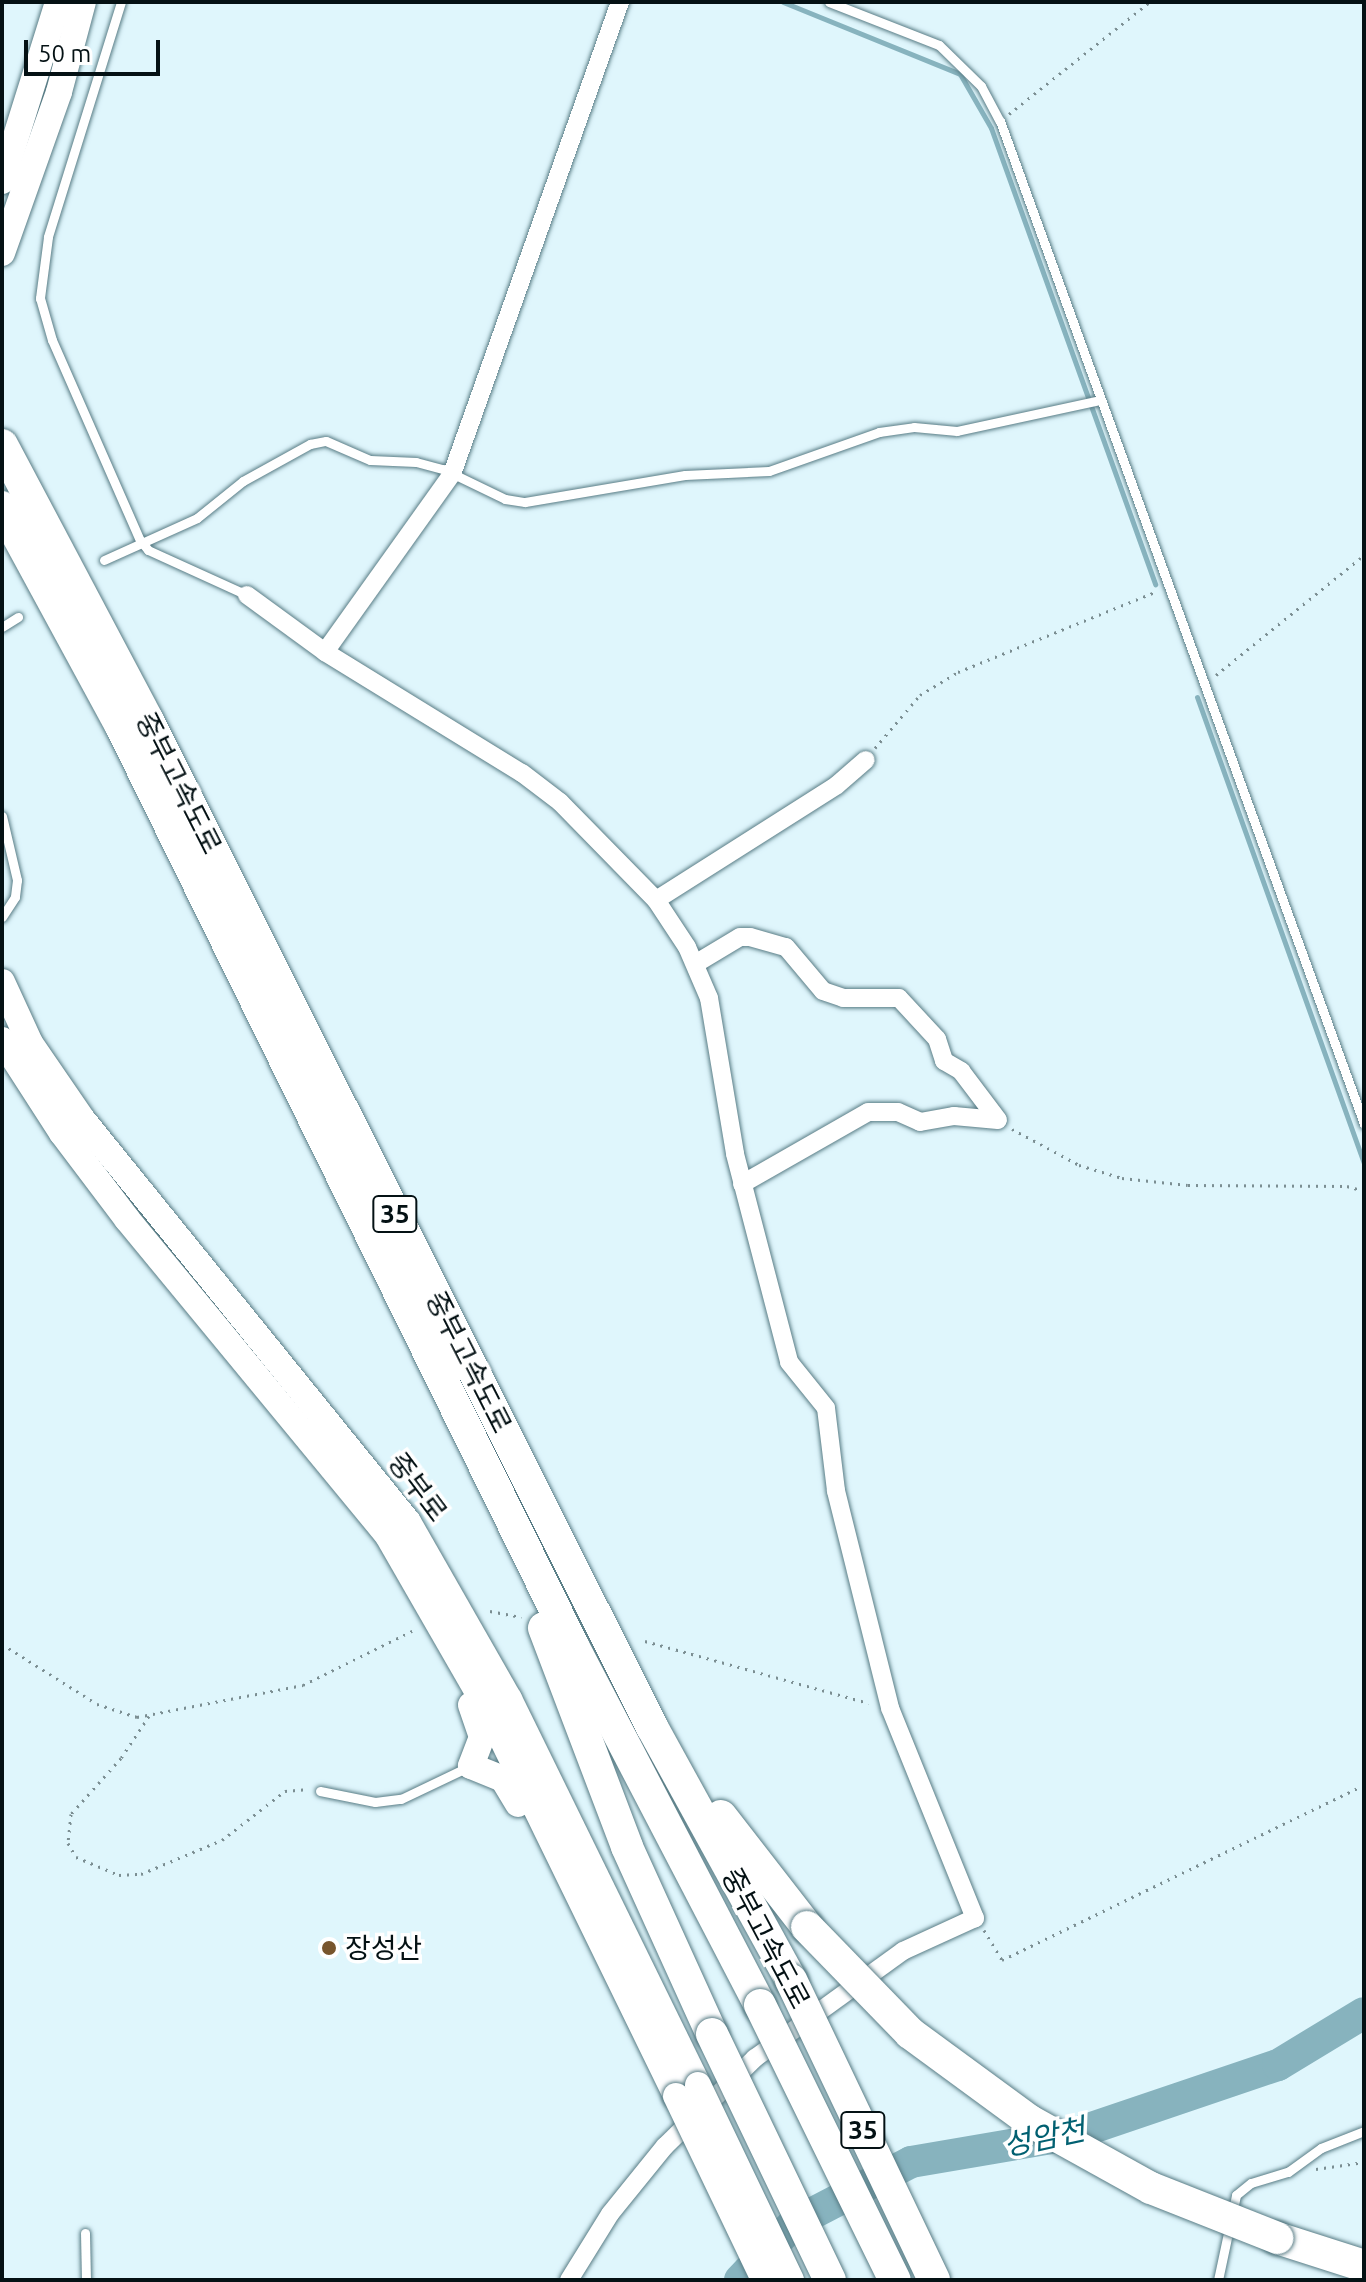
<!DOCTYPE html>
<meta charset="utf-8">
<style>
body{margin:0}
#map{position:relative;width:1366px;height:2282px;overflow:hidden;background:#dff6fc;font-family:Ubuntu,"Noto Sans KR",sans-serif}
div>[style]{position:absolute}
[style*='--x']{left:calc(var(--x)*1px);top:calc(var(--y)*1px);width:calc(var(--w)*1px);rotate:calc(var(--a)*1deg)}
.stream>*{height:5px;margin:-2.5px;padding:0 2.5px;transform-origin:2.5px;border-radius:2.5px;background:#87b3be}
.river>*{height:32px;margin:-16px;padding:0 16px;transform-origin:16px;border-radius:16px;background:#87b3be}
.path>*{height:3px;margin-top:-1.5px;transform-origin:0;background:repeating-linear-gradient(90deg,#7b8e92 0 2px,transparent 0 8px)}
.roads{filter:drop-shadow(0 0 2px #587c85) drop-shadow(0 0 2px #587c85)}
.lane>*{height:9px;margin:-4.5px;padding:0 4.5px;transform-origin:4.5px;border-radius:4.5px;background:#fff}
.street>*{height:18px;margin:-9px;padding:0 9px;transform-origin:9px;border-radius:9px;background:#fff}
.secondary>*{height:26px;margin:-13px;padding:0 13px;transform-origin:13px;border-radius:13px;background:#fff}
.highway>*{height:32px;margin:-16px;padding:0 16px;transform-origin:16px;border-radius:16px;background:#fff}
.bridges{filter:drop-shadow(0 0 2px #587c85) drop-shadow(0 0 2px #587c85)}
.secondary-bridge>*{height:26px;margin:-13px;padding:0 13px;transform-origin:13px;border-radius:13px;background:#fff}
.highway-bridge>*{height:32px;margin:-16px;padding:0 16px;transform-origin:16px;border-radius:16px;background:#fff}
.dots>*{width:22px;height:22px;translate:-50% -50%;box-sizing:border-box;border:4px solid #fff;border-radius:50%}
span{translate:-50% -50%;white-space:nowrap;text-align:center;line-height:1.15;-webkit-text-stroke:7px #fff;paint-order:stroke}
.shield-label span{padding:2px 6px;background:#fff;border:2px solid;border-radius:6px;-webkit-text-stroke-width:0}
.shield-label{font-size:26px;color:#041114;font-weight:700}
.street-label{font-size:28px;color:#041114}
.poi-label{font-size:28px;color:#041114}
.left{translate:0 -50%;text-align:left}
.water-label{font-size:30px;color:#016071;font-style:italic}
.frame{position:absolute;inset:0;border:4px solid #041114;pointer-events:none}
.scale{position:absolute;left:24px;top:40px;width:136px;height:36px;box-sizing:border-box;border:4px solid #041114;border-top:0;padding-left:10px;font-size:24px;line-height:28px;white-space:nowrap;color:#041114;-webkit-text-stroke:6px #fff;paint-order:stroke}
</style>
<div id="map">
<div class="stream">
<div style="--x:783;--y:2;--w:191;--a:22.1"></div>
<div style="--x:960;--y:74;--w:62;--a:60.1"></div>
<div style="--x:991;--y:128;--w:485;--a:70.2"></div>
<div style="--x:1197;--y:697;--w:495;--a:70.3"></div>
</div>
<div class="river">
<div style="--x:740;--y:2280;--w:79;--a:-46.5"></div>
<div style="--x:794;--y:2223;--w:132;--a:-27.5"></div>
<div style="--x:911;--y:2162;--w:165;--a:-9.7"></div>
<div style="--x:1074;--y:2134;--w:215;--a:-18.7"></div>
<div style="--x:1278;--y:2065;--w:100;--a:-31.2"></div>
</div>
<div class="path">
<div style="--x:1009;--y:114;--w:180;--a:-38.5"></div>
<div style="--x:1216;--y:675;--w:191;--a:-39"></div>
<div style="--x:875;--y:748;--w:70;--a:-49.7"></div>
<div style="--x:920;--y:695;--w:44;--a:-31.2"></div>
<div style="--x:958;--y:672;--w:215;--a:-22.1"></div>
<div style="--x:1012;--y:1129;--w:76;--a:28.2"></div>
<div style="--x:1079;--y:1165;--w:45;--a:16.8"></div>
<div style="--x:1122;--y:1178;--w:66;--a:6.1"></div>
<div style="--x:1188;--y:1185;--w:159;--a:0.4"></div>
<div style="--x:1347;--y:1186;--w:18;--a:16"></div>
<div style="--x:490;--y:1611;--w:32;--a:11"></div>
<div style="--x:645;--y:1641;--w:232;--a:15.5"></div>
<div style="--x:2;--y:1644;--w:112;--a:32.3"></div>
<div style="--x:97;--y:1704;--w:42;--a:18"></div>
<div style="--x:137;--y:1717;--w:169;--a:-10.9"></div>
<div style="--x:303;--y:1685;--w:122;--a:-26.4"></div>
<div style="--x:149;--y:1716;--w:50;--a:123.7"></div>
<div style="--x:121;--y:1758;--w:75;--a:131.8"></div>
<div style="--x:71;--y:1814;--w:29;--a:96"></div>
<div style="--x:68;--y:1843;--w:16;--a:60"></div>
<div style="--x:76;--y:1857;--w:47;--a:22.7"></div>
<div style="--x:119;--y:1875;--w:22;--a:-3"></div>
<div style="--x:141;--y:1874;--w:88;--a:-22.8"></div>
<div style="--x:222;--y:1840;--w:80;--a:-37.9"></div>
<div style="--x:285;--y:1791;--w:24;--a:-5"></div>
<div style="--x:984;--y:1930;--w:35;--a:59"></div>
<div style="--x:1002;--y:1960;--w:402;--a:-25.8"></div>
<div style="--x:1316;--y:2169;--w:49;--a:-8.3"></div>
</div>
<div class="roads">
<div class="lane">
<div style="--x:121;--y:2;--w:246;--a:107.3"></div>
<div style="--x:48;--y:237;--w:62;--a:97.5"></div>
<div style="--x:40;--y:298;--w:44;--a:74.1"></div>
<div style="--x:52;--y:340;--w:219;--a:66.3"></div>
<div style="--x:140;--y:540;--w:13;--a:51"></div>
<div style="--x:148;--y:550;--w:109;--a:24.4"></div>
<div style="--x:829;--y:2;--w:118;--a:21.4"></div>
<div style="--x:939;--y:45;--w:59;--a:44.3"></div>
<div style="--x:981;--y:86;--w:40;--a:62"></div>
<div style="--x:1000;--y:121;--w:1067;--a:70.05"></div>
<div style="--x:104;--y:560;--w:102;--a:-24.3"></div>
<div style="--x:197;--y:518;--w:59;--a:-38.8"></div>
<div style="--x:243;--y:481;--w:77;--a:-28.9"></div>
<div style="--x:310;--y:444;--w:16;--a:-11"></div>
<div style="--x:326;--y:441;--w:48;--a:23.4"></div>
<div style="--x:370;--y:460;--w:46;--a:2.5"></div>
<div style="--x:416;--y:462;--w:28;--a:15"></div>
<div style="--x:443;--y:469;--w:69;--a:25.8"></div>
<div style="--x:505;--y:499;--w:20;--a:9"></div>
<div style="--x:525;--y:502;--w:162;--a:-9.6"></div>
<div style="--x:685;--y:475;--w:84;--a:-2.7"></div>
<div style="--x:769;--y:471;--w:117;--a:-19.5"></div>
<div style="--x:879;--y:432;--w:35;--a:-8"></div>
<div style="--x:914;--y:427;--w:43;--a:5.3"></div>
<div style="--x:957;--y:431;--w:146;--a:-12.2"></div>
<div style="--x:2;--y:627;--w:19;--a:-32"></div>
<div style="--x:2;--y:816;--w:66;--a:76.8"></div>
<div style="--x:17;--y:880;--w:17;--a:97"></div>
<div style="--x:15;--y:897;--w:24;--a:123"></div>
<div style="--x:320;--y:1791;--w:56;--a:11.3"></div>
<div style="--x:375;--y:1802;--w:26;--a:-7"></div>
<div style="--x:401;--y:1799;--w:74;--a:-25.5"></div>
<div style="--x:85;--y:2233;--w:47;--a:88.8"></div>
<div style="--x:1218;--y:2280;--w:87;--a:-78"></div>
<div style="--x:1236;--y:2195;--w:19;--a:-39"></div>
<div style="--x:1251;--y:2183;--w:39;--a:-17"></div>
<div style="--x:1288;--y:2172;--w:41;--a:-36"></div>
<div style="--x:1321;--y:2148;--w:46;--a:-21.6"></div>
</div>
<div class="street">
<div style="--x:247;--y:595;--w:97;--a:36.2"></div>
<div style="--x:325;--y:652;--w:231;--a:31.6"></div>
<div style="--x:522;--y:773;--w:48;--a:37.3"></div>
<div style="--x:560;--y:802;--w:137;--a:45.6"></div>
<div style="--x:656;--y:900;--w:56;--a:56.6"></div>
<div style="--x:687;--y:947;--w:56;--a:66.7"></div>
<div style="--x:709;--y:998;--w:158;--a:80.5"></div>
<div style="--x:735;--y:1154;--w:215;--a:75.4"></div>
<div style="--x:789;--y:1362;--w:59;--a:51.2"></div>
<div style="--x:826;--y:1408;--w:84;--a:83.1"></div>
<div style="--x:836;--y:1491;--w:224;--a:76"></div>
<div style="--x:890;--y:1708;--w:227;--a:68"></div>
<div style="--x:975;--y:1918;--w:79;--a:155.4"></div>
<div style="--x:903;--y:1951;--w:183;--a:144.1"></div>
<div style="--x:755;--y:2058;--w:126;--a:135.6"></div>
<div style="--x:665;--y:2146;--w:87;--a:129"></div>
<div style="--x:610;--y:2214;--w:78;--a:121.8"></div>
<div style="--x:325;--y:652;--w:219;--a:-54.5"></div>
<div style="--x:452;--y:474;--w:501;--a:-70.41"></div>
<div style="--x:656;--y:900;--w:214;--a:-32.4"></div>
<div style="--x:837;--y:785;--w:38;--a:-41"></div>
<div style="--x:695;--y:964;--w:52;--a:-31"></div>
<div style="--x:740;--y:937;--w:10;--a:0"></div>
<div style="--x:750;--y:937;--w:37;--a:16"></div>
<div style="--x:786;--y:947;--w:57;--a:49.9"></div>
<div style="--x:823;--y:991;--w:21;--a:19"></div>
<div style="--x:843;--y:998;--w:56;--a:0"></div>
<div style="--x:899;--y:998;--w:56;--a:47.2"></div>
<div style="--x:937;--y:1039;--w:23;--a:72"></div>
<div style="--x:944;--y:1061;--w:20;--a:30"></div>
<div style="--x:961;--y:1071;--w:61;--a:52.9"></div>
<div style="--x:742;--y:1184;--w:145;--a:-29.7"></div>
<div style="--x:868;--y:1112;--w:30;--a:0"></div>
<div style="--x:898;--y:1112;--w:24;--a:24"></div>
<div style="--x:920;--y:1122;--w:35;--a:-10"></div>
<div style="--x:954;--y:1116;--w:44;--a:5.2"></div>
</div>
<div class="secondary">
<div style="--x:2;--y:181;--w:188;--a:-72.6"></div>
<div style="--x:2;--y:253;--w:171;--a:-70.5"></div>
<div style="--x:59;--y:92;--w:93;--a:-75.1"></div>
<div style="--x:2;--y:982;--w:67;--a:65.3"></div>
<div style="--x:30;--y:1043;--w:92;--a:55.6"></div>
<div style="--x:82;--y:1119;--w:518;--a:51.03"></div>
<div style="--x:408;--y:1522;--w:204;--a:60.3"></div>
<div style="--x:509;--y:1699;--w:430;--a:63.9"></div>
<div style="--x:2;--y:1040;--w:111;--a:57.2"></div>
<div style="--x:62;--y:1133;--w:108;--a:52.9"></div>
<div style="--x:127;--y:1219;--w:411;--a:50.5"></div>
<div style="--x:388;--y:1536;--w:201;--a:60.1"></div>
<div style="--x:488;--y:1710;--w:429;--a:64"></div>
<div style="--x:471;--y:1705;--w:34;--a:71"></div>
<div style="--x:482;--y:1737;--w:31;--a:111"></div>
<div style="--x:471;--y:1766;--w:35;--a:22"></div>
<div style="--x:503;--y:1779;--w:29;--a:59"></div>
</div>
<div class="highway">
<div style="--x:2;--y:445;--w:312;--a:62.1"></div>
<div style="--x:148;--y:721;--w:1125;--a:63.39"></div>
<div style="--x:652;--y:1727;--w:289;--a:61.2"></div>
<div style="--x:2;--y:507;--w:249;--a:61.5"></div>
<div style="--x:121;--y:726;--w:1025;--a:63.83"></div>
<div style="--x:573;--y:1646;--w:405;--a:62.5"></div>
<div style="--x:544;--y:1628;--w:234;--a:69.2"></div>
<div style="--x:627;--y:1847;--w:205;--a:65.6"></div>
<div style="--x:721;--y:1816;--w:140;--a:52.2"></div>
<div style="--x:1277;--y:2238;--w:91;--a:17.8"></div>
</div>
</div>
<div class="bridges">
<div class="secondary-bridge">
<div style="--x:698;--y:2085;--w:216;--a:64.5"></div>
<div style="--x:676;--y:2096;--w:204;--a:64.4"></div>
</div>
<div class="highway-bridge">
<div style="--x:807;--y:1927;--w:148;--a:45.8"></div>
<div style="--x:910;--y:2033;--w:149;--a:36.3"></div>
<div style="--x:1030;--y:2121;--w:138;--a:29"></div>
<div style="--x:1151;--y:2188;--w:136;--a:21.6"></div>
<div style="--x:791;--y:1980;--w:332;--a:64.5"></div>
<div style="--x:760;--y:2005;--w:306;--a:63.9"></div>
<div style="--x:712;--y:2034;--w:273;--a:64.4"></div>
</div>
</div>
<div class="dots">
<div style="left:329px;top:1948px;background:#77552d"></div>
</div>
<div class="shield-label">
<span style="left:395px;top:1214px">35</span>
<span style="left:863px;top:2130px">35</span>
</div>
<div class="street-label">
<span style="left:179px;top:783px;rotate:63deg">중부고속도로</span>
<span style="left:469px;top:1362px;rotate:63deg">중부고속도로</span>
<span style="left:418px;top:1487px;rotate:53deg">중부로</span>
<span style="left:766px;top:1938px;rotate:62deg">중부고속도로</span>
</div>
<div class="poi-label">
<span class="left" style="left:345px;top:1948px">장성산</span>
</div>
<div class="water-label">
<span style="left:1044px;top:2137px;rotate:-12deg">성암천</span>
</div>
<div class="frame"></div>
<div class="scale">50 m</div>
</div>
